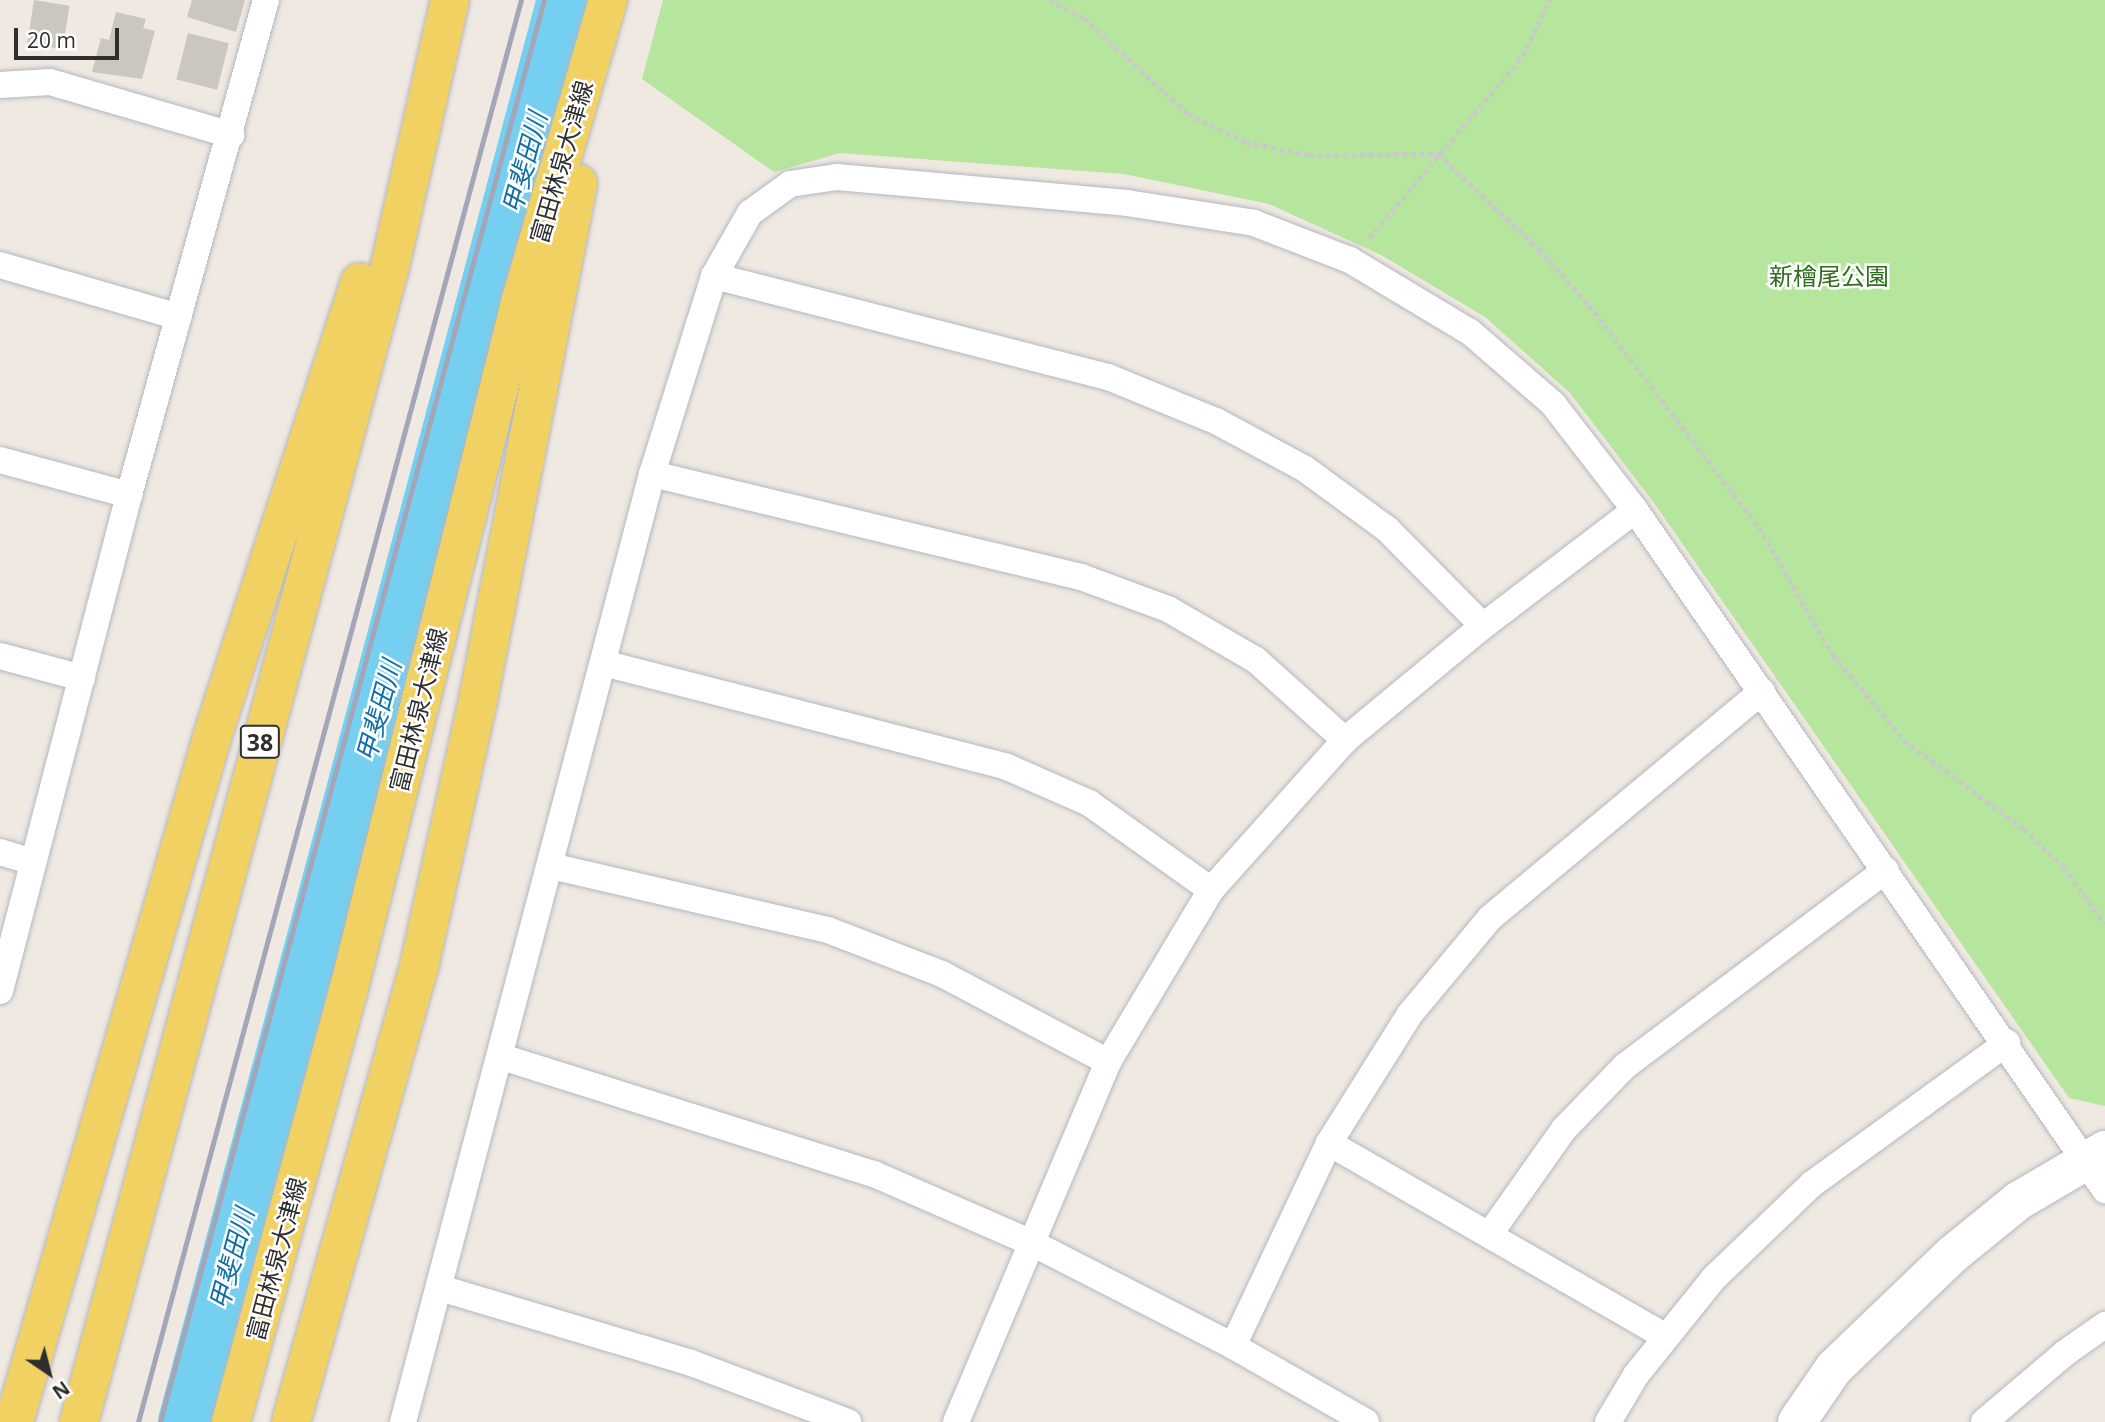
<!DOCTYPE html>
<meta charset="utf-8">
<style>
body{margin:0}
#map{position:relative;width:2105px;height:1422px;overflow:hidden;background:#efe9e1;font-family:"Open Sans","Noto Sans JP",sans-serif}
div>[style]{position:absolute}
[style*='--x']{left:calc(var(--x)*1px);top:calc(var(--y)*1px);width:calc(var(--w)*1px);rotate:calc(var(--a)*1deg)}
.green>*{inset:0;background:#b6e59e}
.river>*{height:63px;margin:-31.5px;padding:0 31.5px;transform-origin:31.5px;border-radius:31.5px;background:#75cff0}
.building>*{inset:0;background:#cbc7bf;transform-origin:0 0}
.path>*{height:4.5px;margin-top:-2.25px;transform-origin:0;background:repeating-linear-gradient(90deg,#c9c9c9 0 5px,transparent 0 8.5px)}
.roads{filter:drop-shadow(0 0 2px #b4b7c1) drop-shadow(0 0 2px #b4b7c1)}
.street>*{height:26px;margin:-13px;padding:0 13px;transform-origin:13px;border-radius:13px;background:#fff}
.secondary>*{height:38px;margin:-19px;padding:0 19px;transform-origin:19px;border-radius:19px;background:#fff}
.primary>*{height:38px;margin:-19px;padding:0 19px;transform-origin:19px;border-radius:19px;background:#f2d163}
.rail>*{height:5px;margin:-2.5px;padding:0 2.5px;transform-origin:2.5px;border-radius:2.5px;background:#a3a6b8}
span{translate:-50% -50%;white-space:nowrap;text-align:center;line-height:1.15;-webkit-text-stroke:5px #fff;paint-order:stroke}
.shield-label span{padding:2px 5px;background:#fff;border:2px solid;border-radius:5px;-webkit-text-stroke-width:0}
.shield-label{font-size:23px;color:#2e2e2e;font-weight:700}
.street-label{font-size:24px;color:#2e2e2e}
.park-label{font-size:24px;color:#2c6e1b}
.water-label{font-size:26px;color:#0d6fa3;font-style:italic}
.north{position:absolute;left:14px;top:1338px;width:70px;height:70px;-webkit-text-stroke:5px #fff;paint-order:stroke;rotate:145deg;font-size:19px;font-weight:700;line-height:28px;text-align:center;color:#2e2e2e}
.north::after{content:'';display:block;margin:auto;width:24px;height:32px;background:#2e2e2e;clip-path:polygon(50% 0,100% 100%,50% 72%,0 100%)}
.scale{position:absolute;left:14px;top:28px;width:105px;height:32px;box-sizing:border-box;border:4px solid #2e2e2e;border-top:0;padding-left:9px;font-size:21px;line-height:24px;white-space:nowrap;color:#2e2e2e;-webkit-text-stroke:5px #fff;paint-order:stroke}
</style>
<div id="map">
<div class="green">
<div style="clip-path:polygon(663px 0,2105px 0,2105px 1106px,2069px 1098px,1654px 503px,1570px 393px,1485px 317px,1381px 255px,1269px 204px,1124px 174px,840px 153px,774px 172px,642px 79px)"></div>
</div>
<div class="river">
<div style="--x:189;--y:1422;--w:1472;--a:-75.08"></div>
</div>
<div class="building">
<div style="left:34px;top:0;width:36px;height:44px;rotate:9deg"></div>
<div style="clip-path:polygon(192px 0,245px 0,236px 32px,187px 17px)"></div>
<div style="clip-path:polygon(116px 12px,146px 19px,143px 28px,155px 31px,142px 79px,92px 72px,101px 38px,109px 40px)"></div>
<div style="left:188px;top:33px;width:42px;height:48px;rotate:14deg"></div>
</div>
<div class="path">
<div style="--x:1049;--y:0;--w:39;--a:27"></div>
<div style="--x:1084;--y:18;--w:142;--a:42.7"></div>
<div style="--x:1188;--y:114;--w:64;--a:25.8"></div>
<div style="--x:1246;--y:142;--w:64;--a:11.7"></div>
<div style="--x:1309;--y:155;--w:129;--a:-0.4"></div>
<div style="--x:1438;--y:154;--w:139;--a:43.2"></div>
<div style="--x:1539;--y:249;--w:75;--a:48.2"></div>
<div style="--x:1589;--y:305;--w:280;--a:52.6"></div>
<div style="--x:1759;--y:527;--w:148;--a:60"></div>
<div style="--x:1833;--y:655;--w:111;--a:50.1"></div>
<div style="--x:1904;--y:740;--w:149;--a:36.6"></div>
<div style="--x:2024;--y:829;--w:55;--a:43.5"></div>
<div style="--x:2064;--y:867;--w:70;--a:54.3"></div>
<div style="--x:1369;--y:238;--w:238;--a:-49.8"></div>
<div style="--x:1523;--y:56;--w:62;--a:-65.1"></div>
</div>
<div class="roads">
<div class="street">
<div style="--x:0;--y:85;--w:50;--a:-3.4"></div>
<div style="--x:50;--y:82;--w:189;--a:16.3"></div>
<div style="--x:0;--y:265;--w:186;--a:16.2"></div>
<div style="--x:714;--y:276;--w:407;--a:14.4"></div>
<div style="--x:1108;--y:377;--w:117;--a:22.2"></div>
<div style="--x:1216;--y:421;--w:101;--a:28.3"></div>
<div style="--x:1305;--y:469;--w:102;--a:36.2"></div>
<div style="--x:1387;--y:529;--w:136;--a:45.3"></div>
<div style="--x:0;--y:460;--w:134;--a:15.2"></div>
<div style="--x:652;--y:474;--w:441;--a:13.5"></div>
<div style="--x:1081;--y:577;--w:93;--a:20.2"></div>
<div style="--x:1168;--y:609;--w:102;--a:30.1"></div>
<div style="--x:1256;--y:660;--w:120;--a:42"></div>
<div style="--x:0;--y:656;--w:85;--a:15"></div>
<div style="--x:603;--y:663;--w:417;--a:14.4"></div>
<div style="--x:1007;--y:767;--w:90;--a:23.7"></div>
<div style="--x:1089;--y:803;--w:150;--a:35.5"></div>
<div style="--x:0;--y:852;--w:34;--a:17"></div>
<div style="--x:551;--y:866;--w:284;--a:13"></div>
<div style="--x:828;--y:930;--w:122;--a:21.1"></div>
<div style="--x:942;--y:974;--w:188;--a:27.9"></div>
<div style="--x:0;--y:991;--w:513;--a:-75.42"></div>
<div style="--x:129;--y:495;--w:514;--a:-74.53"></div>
<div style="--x:502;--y:1057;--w:390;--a:17.5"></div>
<div style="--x:874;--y:1174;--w:175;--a:23.6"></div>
<div style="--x:1034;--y:1244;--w:224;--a:27.1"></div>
<div style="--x:1233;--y:1346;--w:153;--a:29.7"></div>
<div style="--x:1329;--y:1143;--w:389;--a:29.9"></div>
<div style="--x:1489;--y:1235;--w:130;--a:-54.7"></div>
<div style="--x:1564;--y:1129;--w:88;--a:-45.9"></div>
<div style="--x:1625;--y:1066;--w:326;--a:-36.9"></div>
<div style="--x:440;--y:1288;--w:262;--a:16.6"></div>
<div style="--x:691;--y:1363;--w:168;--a:20.6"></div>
<div style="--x:1233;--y:1346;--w:225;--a:-64.7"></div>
<div style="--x:1329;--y:1143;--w:152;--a:-57.9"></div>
<div style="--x:1410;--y:1014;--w:125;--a:-50.2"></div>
<div style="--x:1490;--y:918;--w:354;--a:-39.8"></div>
<div style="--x:403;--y:1422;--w:980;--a:-75.28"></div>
<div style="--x:652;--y:474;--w:207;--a:-72.6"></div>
<div style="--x:714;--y:276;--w:73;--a:-60.3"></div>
<div style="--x:750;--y:213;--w:49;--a:-35.9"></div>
<div style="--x:790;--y:184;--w:48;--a:-8.5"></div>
<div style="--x:837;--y:177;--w:291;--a:5.1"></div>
<div style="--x:1127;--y:203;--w:129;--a:8.9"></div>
<div style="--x:1254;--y:223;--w:103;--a:21.1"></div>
<div style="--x:1350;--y:260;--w:140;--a:31"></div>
<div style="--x:1470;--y:332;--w:110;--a:40.9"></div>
<div style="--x:1553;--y:404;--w:134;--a:52.3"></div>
<div style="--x:1635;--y:510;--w:827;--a:55.35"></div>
<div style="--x:956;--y:1422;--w:391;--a:-67.1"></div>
<div style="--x:1108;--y:1062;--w:200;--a:-59.1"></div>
<div style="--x:1211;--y:890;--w:201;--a:-48.2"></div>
<div style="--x:1345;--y:740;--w:179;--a:-39.6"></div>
<div style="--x:1483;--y:626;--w:191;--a:-37.3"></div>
<div style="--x:1608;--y:1422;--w:55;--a:-59.2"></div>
<div style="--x:1636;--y:1375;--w:124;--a:-51.2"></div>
<div style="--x:1714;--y:1278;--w:136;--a:-43.8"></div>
<div style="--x:1812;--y:1184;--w:241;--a:-35.9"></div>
<div style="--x:1984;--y:1422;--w:106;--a:-40.4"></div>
<div style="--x:2065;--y:1353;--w:49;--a:-35"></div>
</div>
<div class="secondary">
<div style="--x:1797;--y:1422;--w:65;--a:-55.6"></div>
<div style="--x:1834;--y:1368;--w:165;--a:-43.8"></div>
<div style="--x:1953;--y:1254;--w:84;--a:-39.2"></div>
<div style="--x:2018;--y:1201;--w:101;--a:-30.4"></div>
</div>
<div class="primary">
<div style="--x:14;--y:1422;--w:716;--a:-73.87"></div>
<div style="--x:213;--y:734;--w:475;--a:-72"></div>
<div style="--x:79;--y:1422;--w:1197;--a:-74.94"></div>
<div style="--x:390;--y:266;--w:273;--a:-77.3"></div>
<div style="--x:231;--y:1422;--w:450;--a:-74.8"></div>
<div style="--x:349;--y:988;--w:706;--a:-75.98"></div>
<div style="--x:520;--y:303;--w:316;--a:-73.8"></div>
<div style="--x:291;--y:1422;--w:478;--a:-74.3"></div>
<div style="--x:420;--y:962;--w:273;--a:-77.5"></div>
<div style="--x:479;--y:695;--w:521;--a:-79.04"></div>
</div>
</div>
<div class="rail">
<div style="--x:138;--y:1422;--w:1473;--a:-74.93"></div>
<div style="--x:160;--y:1422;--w:1473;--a:-74.89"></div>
</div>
<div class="shield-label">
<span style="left:260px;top:742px">38</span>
</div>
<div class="street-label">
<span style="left:561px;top:162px;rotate:-74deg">富田林泉大津線</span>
<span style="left:418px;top:710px;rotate:-76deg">富田林泉大津線</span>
<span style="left:276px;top:1259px;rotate:-75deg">富田林泉大津線</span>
</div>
<div class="park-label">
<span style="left:1829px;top:276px">新檜尾公園</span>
</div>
<div class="water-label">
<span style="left:525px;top:163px;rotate:-75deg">甲斐田川</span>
<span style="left:379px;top:711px;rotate:-75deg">甲斐田川</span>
<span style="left:232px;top:1259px;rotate:-75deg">甲斐田川</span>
</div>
<div class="north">N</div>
<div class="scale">20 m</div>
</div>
